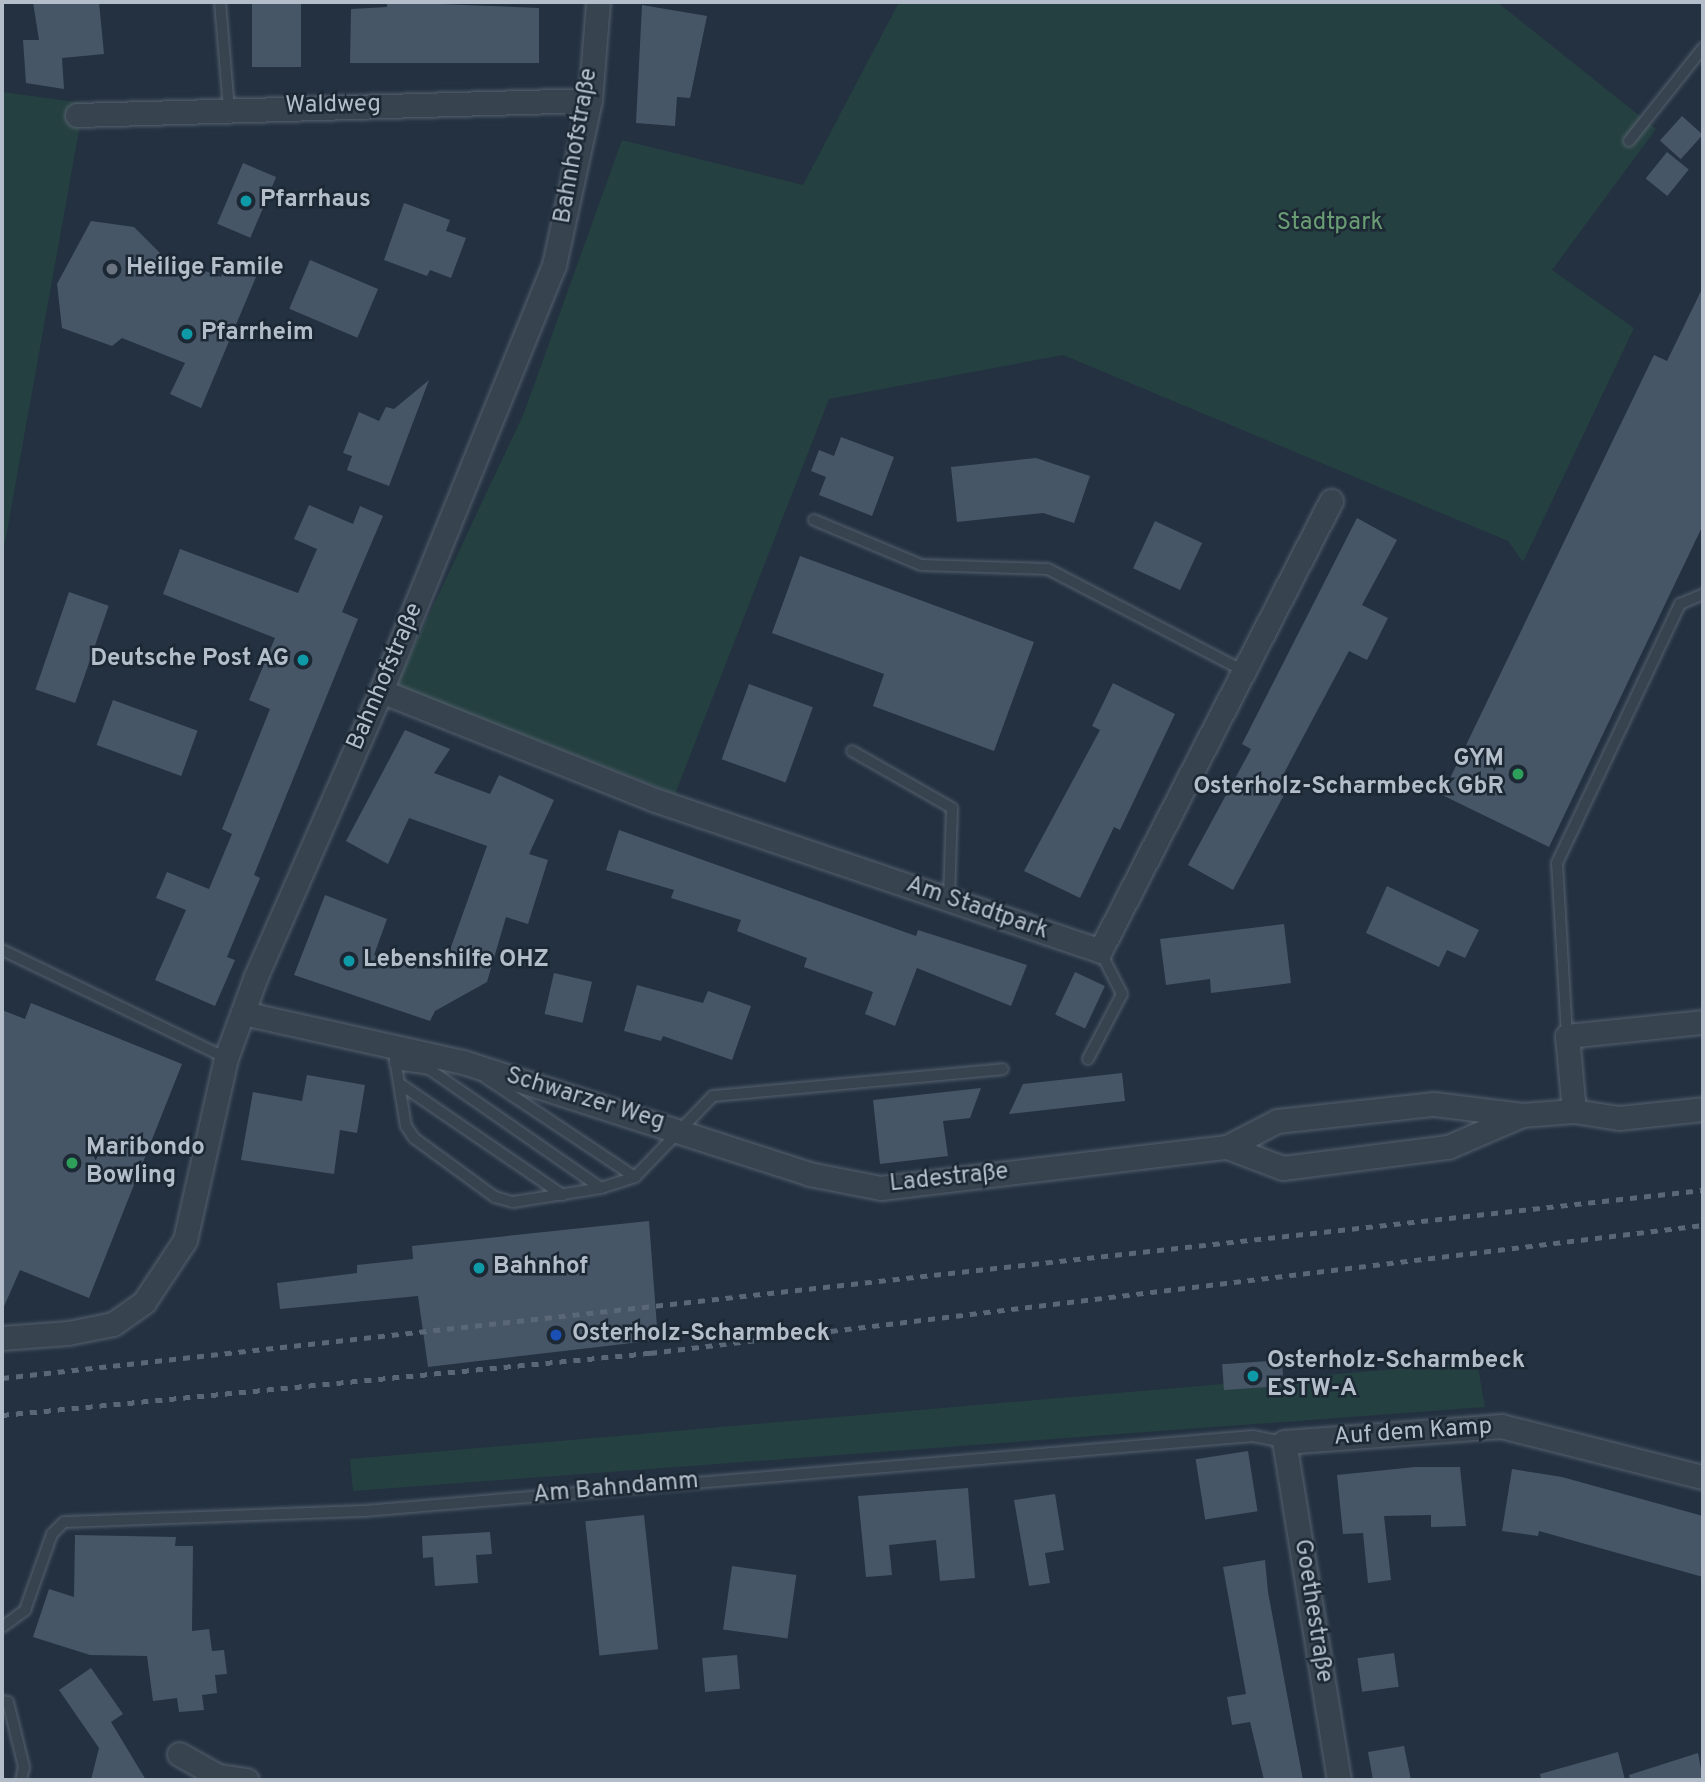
<!DOCTYPE html>
<meta charset="utf-8">
<style>
body{margin:0}
#map{position:relative;width:1705px;height:1782px;overflow:hidden;background:#233140;font-family:Overpass,sans-serif}
div>[style]{position:absolute}
[style*='--x']{left:calc(var(--x)*1px);top:calc(var(--y)*1px);width:calc(var(--w)*1px);rotate:calc(var(--a)*1deg)}
.green>*{inset:0;background:#254041}
.building>*{inset:0;background:#475667;transform-origin:0 0}
.roads{filter:drop-shadow(0 0 2px #56616e) drop-shadow(0 0 2px #56616e)}
.lane>*{height:10px;margin:-5px;padding:0 5px;transform-origin:5px;border-radius:5px;background:#384350}
.street>*{height:23px;margin:-11.5px;padding:0 11.5px;transform-origin:11.5px;border-radius:11.5px;background:#384350}
.rail>*{height:5px;margin-top:-2.5px;transform-origin:0;background:repeating-linear-gradient(90deg,#596777 0 7px,transparent 0 14px)}
.dots>*{width:19px;height:19px;translate:-50% -50%;box-sizing:border-box;border:4px solid #1d2835;border-radius:50%}
span{translate:-50% -50%;white-space:nowrap;text-align:center;line-height:1.15;-webkit-text-stroke:5px #1d2835;paint-order:stroke}
.street-label{font-size:24px;color:#b4becb}
.poi-label{font-size:24px;color:#b4becb;font-weight:700}
.left{translate:0 -50%;text-align:left}
.right{translate:-100% -50%;text-align:right}
.park-label{font-size:24px;color:#6a9d73}
.frame{position:absolute;inset:0;border:4px solid #b4becb;pointer-events:none}
</style>
<div id="map">
<div class="green">
<div style="clip-path:polygon(899px 2px,1497px 2px,1656px 129px,1552px 270px,1634px 328px,1523px 562px,1508px 541px,1063px 355px,829px 399px,675px 794px,396px 685px,524px 413px,622px 140px,803px 185px)"></div>
<div style="clip-path:polygon(2px 92px,84px 103px,2px 559px)"></div>
<div style="clip-path:polygon(1477px 1362px,1485px 1407px,353px 1491px,350px 1459px)"></div>
</div>
<div class="building">
<div style="clip-path:polygon(33px 2px,99px 2px,104px 54px,62px 58px,64px 89px,26px 83px,23px 40px,39px 40px)"></div>
<div style="left:252px;top:2px;width:49px;height:65px"></div>
<div style="clip-path:polygon(387px 2px,539px 8px,539px 63px,350px 63px,351px 9px,387px 7px)"></div>
<div style="clip-path:polygon(642px 5px,707px 16px,690px 98px,677px 97px,675px 126px,636px 123px)"></div>
<div style="left:1682px;top:116px;width:28px;height:33px;rotate:42deg"></div>
<div style="left:1667px;top:152px;width:28px;height:34px;rotate:39deg"></div>
<div style="left:243px;top:163px;width:36px;height:66px;rotate:23deg"></div>
<div style="clip-path:polygon(404px 203px,450px 220px,446px 231px,466px 238px,451px 278px,430px 270px,427px 276px,384px 260px)"></div>
<div style="clip-path:polygon(91px 221px,134px 227px,161px 254px,221px 277px,225px 262px,256px 277px,201px 408px,170px 394px,185px 363px,122px 338px,112px 346px,62px 328px,57px 284px)"></div>
<div style="left:310px;top:260px;width:74px;height:53px;rotate:23deg"></div>
<div style="clip-path:polygon(1703px 287px,1703px 525px,1549px 847px,1442px 795px,1654px 355px,1667px 361px)"></div>
<div style="clip-path:polygon(429px 380px,389px 486px,347px 470px,352px 456px,343px 453px,359px 412px,379px 421px,386px 407px,394px 409px)"></div>
<div style="clip-path:polygon(841px 437px,894px 457px,872px 516px,819px 495px,826px 477px,811px 471px,819px 450px,834px 456px)"></div>
<div style="clip-path:polygon(1036px 458px,1090px 476px,1074px 523px,1043px 513px,957px 522px,951px 467px)"></div>
<div style="clip-path:polygon(309px 505px,353px 524px,360px 506px,383px 516px,342px 612px,358px 619px,254px 875px,260px 878px,227px 957px,235px 960px,215px 1006px,155px 980px,186px 910px,156px 898px,167px 872px,209px 889px,232px 834px,222px 829px,270px 709px,249px 700px,275px 638px,163px 594px,180px 549px,298px 593px,317px 549px,294px 539px)"></div>
<div style="clip-path:polygon(1357px 518px,1397px 540px,1362px 605px,1388px 618px,1367px 660px,1349px 651px,1275px 790px,1284px 795px,1233px 890px,1188px 865px,1251px 749px,1242px 744px)"></div>
<div style="left:1155px;top:521px;width:52px;height:52px;rotate:25deg"></div>
<div style="clip-path:polygon(800px 556px,1034px 642px,994px 751px,873px 706px,884px 674px,772px 633px)"></div>
<div style="left:69px;top:592px;width:42px;height:103px;rotate:19deg"></div>
<div style="clip-path:polygon(1113px 683px,1175px 714px,1120px 830px,1114px 827px,1080px 898px,1024px 871px,1100px 730px,1092px 726px)"></div>
<div style="left:749px;top:684px;width:68px;height:80px;rotate:20deg"></div>
<div style="left:113px;top:700px;width:90px;height:48px;rotate:20deg"></div>
<div style="clip-path:polygon(405px 730px,450px 749px,434px 773px,490px 794px,499px 775px,554px 800px,529px 854px,548px 860px,528px 924px,506px 917px,487px 982px,435px 1011px,430px 1021px,294px 975px,325px 895px,387px 919px,374px 955px,422px 966px,451px 947px,487px 846px,409px 818px,388px 864px,346px 841px)"></div>
<div style="clip-path:polygon(619px 830px,916px 936px,918px 930px,1027px 965px,1011px 1006px,917px 968px,895px 1026px,865px 1014px,873px 992px,804px 967px,807px 958px,737px 931px,741px 920px,671px 898px,674px 890px,606px 870px)"></div>
<div style="clip-path:polygon(1387px 886px,1479px 930px,1465px 958px,1447px 950px,1439px 967px,1366px 933px)"></div>
<div style="clip-path:polygon(1284px 924px,1291px 983px,1211px 993px,1210px 979px,1166px 985px,1160px 939px)"></div>
<div style="left:1075px;top:972px;width:33px;height:47px;rotate:25deg"></div>
<div style="left:554px;top:973px;width:39px;height:42px;rotate:13deg"></div>
<div style="clip-path:polygon(637px 985px,703px 1003px,708px 991px,751px 1006px,732px 1060px,663px 1036px,661px 1041px,624px 1031px)"></div>
<div style="clip-path:polygon(31px 1003px,182px 1064px,89px 1298px,20px 1270px,2px 1311px,2px 1010px,25px 1019px)"></div>
<div style="clip-path:polygon(1122px 1073px,1125px 1101px,1009px 1114px,1023px 1084px)"></div>
<div style="clip-path:polygon(307px 1075px,365px 1085px,357px 1133px,340px 1130px,334px 1174px,241px 1160px,253px 1092px,302px 1101px)"></div>
<div style="clip-path:polygon(981px 1088px,970px 1118px,943px 1121px,948px 1156px,880px 1164px,873px 1100px)"></div>
<div style="clip-path:polygon(649px 1221px,658px 1340px,428px 1367px,418px 1296px,280px 1309px,277px 1283px,357px 1273px,357px 1265px,413px 1259px,412px 1246px)"></div>
<div style="left:1282px;top:1360px;width:26px;height:60px;rotate:86deg"></div>
<div style="left:1248px;top:1451px;width:61px;height:53px;rotate:81deg"></div>
<div style="clip-path:polygon(1415px 1467px,1460px 1467px,1466px 1526px,1431px 1527px,1431px 1515px,1384px 1516px,1391px 1580px,1368px 1583px,1363px 1533px,1343px 1534px,1337px 1475px)"></div>
<div style="clip-path:polygon(1512px 1469px,1562px 1477px,1703px 1516px,1703px 1577px,1539px 1531px,1538px 1536px,1502px 1531px)"></div>
<div style="clip-path:polygon(968px 1488px,975px 1578px,940px 1581px,936px 1540px,889px 1545px,892px 1575px,866px 1577px,858px 1496px)"></div>
<div style="clip-path:polygon(1055px 1494px,1064px 1550px,1045px 1553px,1050px 1583px,1029px 1586px,1014px 1500px)"></div>
<div style="left:644px;top:1515px;width:135px;height:59px;rotate:84deg"></div>
<div style="clip-path:polygon(490px 1532px,492px 1554px,476px 1555px,478px 1583px,435px 1586px,433px 1557px,423px 1558px,422px 1536px)"></div>
<div style="clip-path:polygon(75px 1535px,176px 1537px,175px 1546px,193px 1546px,192px 1631px,209px 1629px,212px 1651px,224px 1650px,227px 1674px,215px 1675px,217px 1693px,202px 1695px,204px 1710px,179px 1712px,177px 1698px,153px 1701px,147px 1656px,90px 1655px,33px 1637px,49px 1589px,74px 1597px)"></div>
<div style="clip-path:polygon(1265px 1560px,1268px 1592px,1303px 1780px,1264px 1780px,1250px 1722px,1232px 1725px,1227px 1697px,1246px 1694px,1223px 1567px)"></div>
<div style="left:732px;top:1566px;width:65px;height:64px;rotate:8deg"></div>
<div style="left:1394px;top:1653px;width:34px;height:37px;rotate:82deg"></div>
<div style="left:737px;top:1655px;width:34px;height:35px;rotate:85deg"></div>
<div style="clip-path:polygon(91px 1668px,123px 1714px,111px 1722px,146px 1780px,91px 1780px,99px 1748px,59px 1690px)"></div>
<div style="clip-path:polygon(1404px 1746px,1411px 1780px,1373px 1780px,1368px 1752px)"></div>
<div style="clip-path:polygon(1618px 1752px,1625px 1780px,1541px 1780px,1540px 1774px)"></div>
<div style="clip-path:polygon(1698px 1753px,1703px 1780px,1630px 1780px,1629px 1775px)"></div>
</div>
<div class="roads">
<div class="lane">
<div style="--x:220;--y:2;--w:107;--a:85.2"></div>
<div style="--x:1629;--y:141;--w:119;--a:-51.5"></div>
<div style="--x:814;--y:520;--w:116;--a:22.8"></div>
<div style="--x:921;--y:565;--w:127;--a:1.8"></div>
<div style="--x:1048;--y:569;--w:221;--a:27.5"></div>
<div style="--x:852;--y:751;--w:115;--a:29.7"></div>
<div style="--x:952;--y:808;--w:92;--a:91.9"></div>
<div style="--x:2;--y:950;--w:249;--a:25.7"></div>
<div style="--x:1567;--y:1036;--w:173;--a:-93.3"></div>
<div style="--x:1557;--y:863;--w:287;--a:-64.6"></div>
<div style="--x:1680;--y:604;--w:25;--a:-23"></div>
<div style="--x:393;--y:1047;--w:80;--a:80.7"></div>
<div style="--x:406;--y:1126;--w:14;--a:56"></div>
<div style="--x:414;--y:1138;--w:100;--a:36.1"></div>
<div style="--x:495;--y:1197;--w:19;--a:16"></div>
<div style="--x:513;--y:1202;--w:89;--a:-9"></div>
<div style="--x:601;--y:1188;--w:36;--a:-18"></div>
<div style="--x:635;--y:1177;--w:112;--a:-46.1"></div>
<div style="--x:713;--y:1096;--w:291;--a:-5.3"></div>
<div style="--x:1088;--y:1059;--w:73;--a:-62.4"></div>
<div style="--x:1122;--y:994;--w:48;--a:-117.1"></div>
<div style="--x:395;--y:1064;--w:34;--a:8"></div>
<div style="--x:429;--y:1069;--w:209;--a:34.7"></div>
<div style="--x:486;--y:1078;--w:179;--a:33.6"></div>
<div style="--x:400;--y:1084;--w:197;--a:34.3"></div>
<div style="--x:2;--y:1627;--w:29;--a:-36"></div>
<div style="--x:25;--y:1610;--w:81;--a:-70.4"></div>
<div style="--x:52;--y:1534;--w:17;--a:-45"></div>
<div style="--x:64;--y:1522;--w:300;--a:-2.1"></div>
<div style="--x:364;--y:1511;--w:892;--a:-4.82"></div>
<div style="--x:1253;--y:1436;--w:32;--a:11"></div>
<div style="--x:2;--y:1701;--w:6;--a:9"></div>
<div style="--x:8;--y:1702;--w:67;--a:76.2"></div>
<div style="--x:24;--y:1767;--w:13;--a:103"></div>
</div>
<div class="street">
<div style="--x:77;--y:115;--w:513;--a:-1.67"></div>
<div style="--x:381;--y:691;--w:295;--a:21.7"></div>
<div style="--x:655;--y:800;--w:470;--a:18.7"></div>
<div style="--x:1100;--y:951;--w:506;--a:-62.83"></div>
<div style="--x:243;--y:1013;--w:225;--a:12.6"></div>
<div style="--x:463;--y:1062;--w:364;--a:17.9"></div>
<div style="--x:809;--y:1174;--w:73;--a:11"></div>
<div style="--x:881;--y:1188;--w:348;--a:-6.8"></div>
<div style="--x:1227;--y:1147;--w:56;--a:-27.5"></div>
<div style="--x:1277;--y:1121;--w:158;--a:-6.2"></div>
<div style="--x:1434;--y:1104;--w:89;--a:7.1"></div>
<div style="--x:1522;--y:1115;--w:52;--a:-4.4"></div>
<div style="--x:1574;--y:1111;--w:46;--a:8.8"></div>
<div style="--x:1619;--y:1118;--w:84;--a:-6.1"></div>
<div style="--x:1574;--y:1111;--w:75;--a:-95.3"></div>
<div style="--x:1567;--y:1036;--w:137;--a:-5.9"></div>
<div style="--x:1227;--y:1147;--w:60;--a:20.6"></div>
<div style="--x:1283;--y:1168;--w:166;--a:-7.3"></div>
<div style="--x:1448;--y:1147;--w:81;--a:-23.4"></div>
<div style="--x:2;--y:1338;--w:66;--a:-4.3"></div>
<div style="--x:68;--y:1333;--w:46;--a:-11.3"></div>
<div style="--x:113;--y:1324;--w:38;--a:-35"></div>
<div style="--x:144;--y:1302;--w:74;--a:-56.5"></div>
<div style="--x:185;--y:1240;--w:187;--a:-77.3"></div>
<div style="--x:226;--y:1058;--w:87;--a:-69.9"></div>
<div style="--x:256;--y:976;--w:311;--a:-66.3"></div>
<div style="--x:381;--y:691;--w:460;--a:-67.9"></div>
<div style="--x:554;--y:265;--w:169;--a:-77.7"></div>
<div style="--x:590;--y:100;--w:98;--a:-85.3"></div>
<div style="--x:179;--y:1754;--w:45;--a:29.4"></div>
<div style="--x:218;--y:1776;--w:29;--a:8"></div>
<div style="--x:1339;--y:1780;--w:342;--a:-99.2"></div>
<div style="--x:1284;--y:1442;--w:218;--a:-4.2"></div>
<div style="--x:1501;--y:1426;--w:208;--a:14.2"></div>
</div>
</div>
<div class="rail">
<div style="--x:2;--y:1378;--w:1711;--a:-6.31"></div>
<div style="--x:2;--y:1415;--w:651;--a:-5.47"></div>
<div style="--x:650;--y:1353;--w:1061;--a:-6.93"></div>
</div>
<div class="dots">
<div style="left:246px;top:201px;background:#0f9aa8"></div>
<div style="left:112px;top:269px;background:#6b7280"></div>
<div style="left:187px;top:334px;background:#0f9aa8"></div>
<div style="left:303px;top:660px;background:#0f9aa8"></div>
<div style="left:1518px;top:774px;background:#2e9e5b"></div>
<div style="left:349px;top:961px;background:#0f9aa8"></div>
<div style="left:72px;top:1163px;background:#2e9e5b"></div>
<div style="left:479px;top:1268px;background:#0f9aa8"></div>
<div style="left:556px;top:1335px;background:#1a4fb4"></div>
<div style="left:1253px;top:1376px;background:#0f9aa8"></div>
</div>
<div class="street-label">
<span style="left:333px;top:106px;rotate:-1deg">Waldweg</span>
<span style="left:577px;top:146px;rotate:-80deg">Bahnhofstraße</span>
<span style="left:386px;top:677px;rotate:-67deg">Bahnhofstraße</span>
<span style="left:977px;top:909px;rotate:19deg">Am Stadtpark</span>
<span style="left:585px;top:1100px;rotate:17deg">Schwarzer Weg</span>
<span style="left:949px;top:1179px;rotate:-6deg">Ladestraße</span>
<span style="left:1413px;top:1433px;rotate:-4deg">Auf dem Kamp</span>
<span style="left:616px;top:1489px;rotate:-5deg">Am Bahndamm</span>
<span style="left:1312px;top:1611px;rotate:81deg">Goethestraße</span>
</div>
<div class="poi-label">
<span class="left" style="left:260px;top:201px">Pfarrhaus</span>
<span class="left" style="left:126px;top:269px">Heilige Famile</span>
<span class="left" style="left:201px;top:334px">Pfarrheim</span>
<span class="right" style="left:289px;top:660px">Deutsche Post AG</span>
<span class="right" style="left:1504px;top:774px">GYM<br>Osterholz-Scharmbeck GbR</span>
<span class="left" style="left:363px;top:961px">Lebenshilfe OHZ</span>
<span class="left" style="left:86px;top:1163px">Maribondo<br>Bowling</span>
<span class="left" style="left:493px;top:1268px">Bahnhof</span>
<span class="left" style="left:572px;top:1335px">Osterholz-Scharmbeck</span>
<span class="left" style="left:1267px;top:1376px">Osterholz-Scharmbeck<br>ESTW-A</span>
</div>
<div class="park-label">
<span style="left:1330px;top:224px">Stadtpark</span>
</div>
<div class="frame"></div>
</div>
